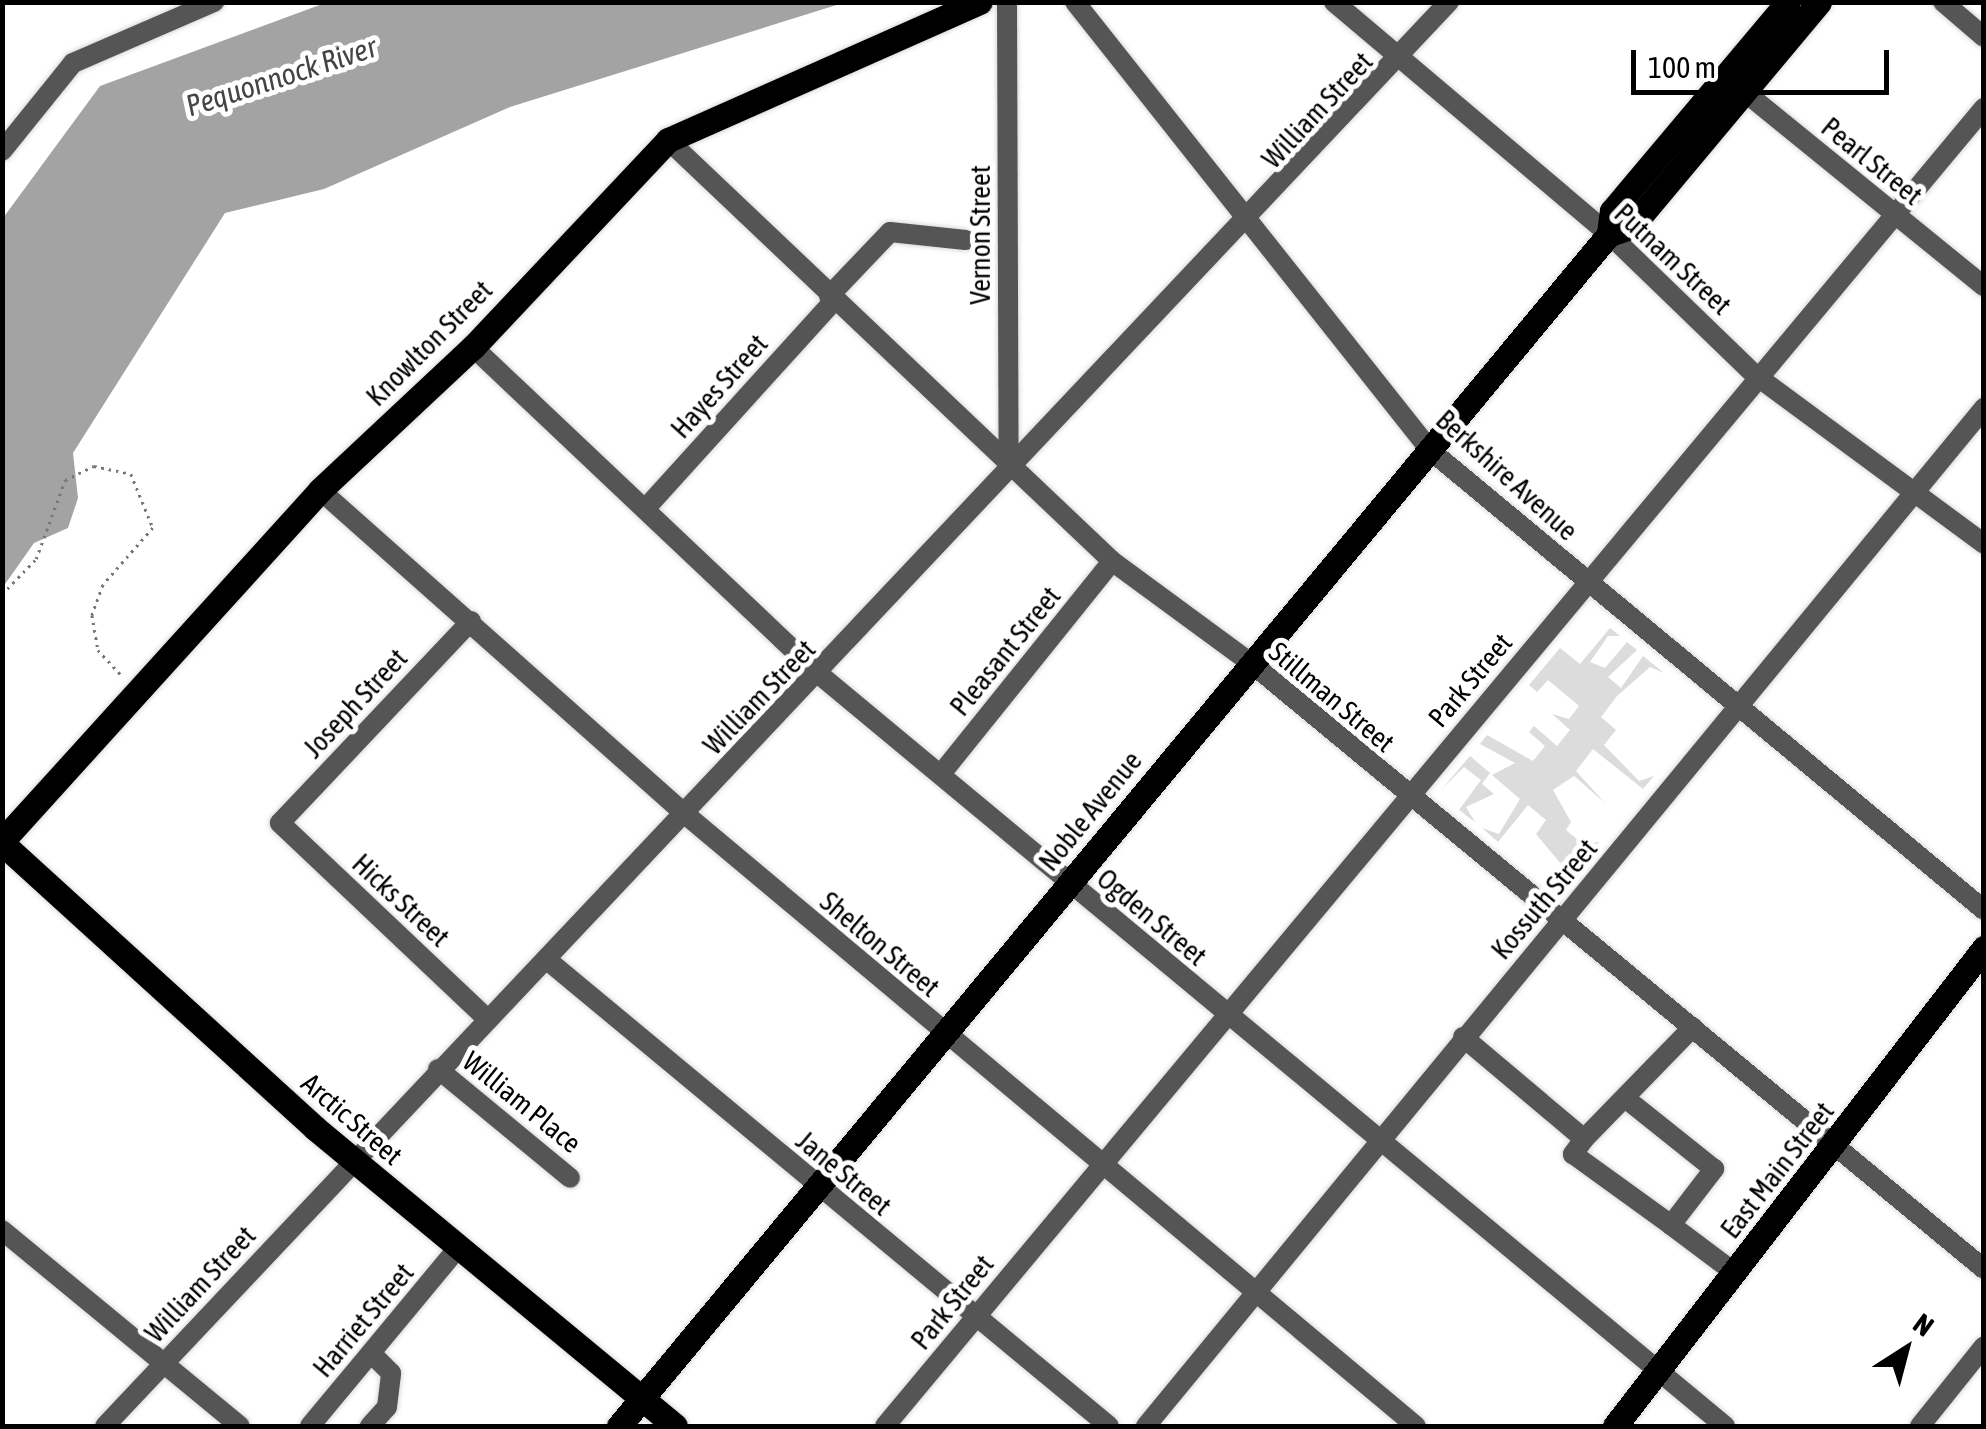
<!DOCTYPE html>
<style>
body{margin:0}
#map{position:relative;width:1986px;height:1429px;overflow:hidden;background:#fff;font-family:"Asap Condensed",sans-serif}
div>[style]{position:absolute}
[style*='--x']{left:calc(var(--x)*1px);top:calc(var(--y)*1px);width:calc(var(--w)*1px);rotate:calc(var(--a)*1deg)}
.green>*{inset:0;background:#dcdcdc}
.water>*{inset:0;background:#a3a3a3}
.path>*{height:2.5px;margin-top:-1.25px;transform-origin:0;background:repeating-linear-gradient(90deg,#777 0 2.5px,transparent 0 7.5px)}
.roads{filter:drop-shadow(0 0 2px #dbdbdb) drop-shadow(0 0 2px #dbdbdb)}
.minor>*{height:20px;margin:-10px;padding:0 10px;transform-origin:10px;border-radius:10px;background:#555}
.major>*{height:25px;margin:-12.5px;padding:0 12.5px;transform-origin:12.5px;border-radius:12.5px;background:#000}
span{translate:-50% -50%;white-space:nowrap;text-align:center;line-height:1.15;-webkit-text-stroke:10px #fff;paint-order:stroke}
.street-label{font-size:28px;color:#000}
.water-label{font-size:30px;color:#444;font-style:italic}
.frame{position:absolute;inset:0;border:5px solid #000;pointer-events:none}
.north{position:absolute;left:1856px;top:1299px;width:100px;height:100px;-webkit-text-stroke:8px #fff;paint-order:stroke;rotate:36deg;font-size:28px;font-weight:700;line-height:40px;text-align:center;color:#000}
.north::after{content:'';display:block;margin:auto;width:35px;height:45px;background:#000;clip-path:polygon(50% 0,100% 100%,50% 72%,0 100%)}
.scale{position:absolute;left:1631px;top:50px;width:258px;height:45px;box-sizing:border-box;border:5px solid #000;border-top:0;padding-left:12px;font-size:30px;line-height:35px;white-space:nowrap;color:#000;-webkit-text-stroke:8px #fff;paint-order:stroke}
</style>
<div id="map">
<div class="green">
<div style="clip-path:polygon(1610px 628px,1620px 636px,1608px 636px,1590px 662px,1605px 668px,1627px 642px,1637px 650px,1608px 677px,1621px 688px,1643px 656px,1664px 673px,1650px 667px,1617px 696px,1601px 717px,1616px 730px,1604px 745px,1639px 781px,1654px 776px,1643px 789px,1593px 749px,1576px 771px,1605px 803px,1574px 776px,1553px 790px,1571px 822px,1566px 830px,1583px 844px,1599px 842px,1558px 892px,1550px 885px,1566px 870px,1536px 834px,1546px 820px,1528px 805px,1498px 842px,1482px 828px,1499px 834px,1520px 799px,1492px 775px,1515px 763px,1480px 744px,1487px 735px,1533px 761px,1545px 746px,1529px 732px,1534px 726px,1557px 746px,1570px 730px,1552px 714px,1569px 719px,1579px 706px,1548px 680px,1537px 692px,1529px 685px,1560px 648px,1580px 664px)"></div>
<div style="clip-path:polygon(1470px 756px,1490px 773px,1482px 784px,1494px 794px,1466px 807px,1475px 822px,1459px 810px,1481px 780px,1464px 767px,1441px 790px)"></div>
</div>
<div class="water">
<div style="clip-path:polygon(325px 3px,843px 3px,510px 107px,324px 189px,225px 213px,73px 453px,78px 498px,68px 528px,34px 543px,3px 587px,3px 218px,100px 86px)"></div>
</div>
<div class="path">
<div style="--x:2;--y:594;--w:49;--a:-45.8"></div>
<div style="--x:36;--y:559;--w:84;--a:-69.8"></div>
<div style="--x:65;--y:480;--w:32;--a:-26"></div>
<div style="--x:94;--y:466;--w:38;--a:12"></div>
<div style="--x:131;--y:474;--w:58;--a:67.8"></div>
<div style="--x:153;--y:528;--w:76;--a:131.3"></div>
<div style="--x:103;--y:585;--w:32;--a:110"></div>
<div style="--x:92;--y:615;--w:36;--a:80"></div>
<div style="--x:98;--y:650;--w:35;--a:47"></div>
</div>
<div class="roads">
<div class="minor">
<div style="--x:1007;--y:2;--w:465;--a:89.8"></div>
<div style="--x:1075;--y:2;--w:572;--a:51.61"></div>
<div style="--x:1430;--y:450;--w:720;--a:39.7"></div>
<div style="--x:1334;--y:2;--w:360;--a:40.2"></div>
<div style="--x:1609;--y:234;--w:203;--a:44"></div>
<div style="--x:1755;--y:375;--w:285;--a:36.4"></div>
<div style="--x:1943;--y:2;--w:54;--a:40.5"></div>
<div style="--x:1735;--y:84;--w:321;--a:39.1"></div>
<div style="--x:668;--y:140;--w:612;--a:43.48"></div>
<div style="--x:1112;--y:561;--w:172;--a:36.3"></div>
<div style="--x:1251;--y:663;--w:951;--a:39.58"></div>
<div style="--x:2;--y:151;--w:113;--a:-51.1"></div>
<div style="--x:73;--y:63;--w:154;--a:-23.4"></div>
<div style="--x:829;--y:296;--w:88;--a:-46.4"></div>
<div style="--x:890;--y:232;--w:76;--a:6"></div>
<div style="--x:473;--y:347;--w:477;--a:43.4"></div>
<div style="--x:820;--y:675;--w:1176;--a:39.69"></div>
<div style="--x:320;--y:490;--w:488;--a:41.6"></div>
<div style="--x:685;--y:814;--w:953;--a:39.94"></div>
<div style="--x:646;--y:508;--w:280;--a:-47.8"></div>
<div style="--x:471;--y:621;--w:278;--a:133.4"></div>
<div style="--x:280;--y:823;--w:282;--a:43.4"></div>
<div style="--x:941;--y:774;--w:273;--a:-51.2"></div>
<div style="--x:546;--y:959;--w:731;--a:39.68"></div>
<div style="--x:1463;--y:1037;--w:158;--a:40.1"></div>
<div style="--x:1584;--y:1139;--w:156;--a:-45.8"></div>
<div style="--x:438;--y:1069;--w:171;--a:39.5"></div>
<div style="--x:1584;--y:1139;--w:19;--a:126"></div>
<div style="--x:1573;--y:1154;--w:121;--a:35.9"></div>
<div style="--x:1671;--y:1225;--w:71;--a:-52.5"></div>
<div style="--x:1714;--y:1169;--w:107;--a:-141.4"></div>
<div style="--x:1671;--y:1225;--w:80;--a:36.9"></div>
<div style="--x:2;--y:1230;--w:308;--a:39.5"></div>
<div style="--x:105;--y:1426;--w:1958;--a:-46.66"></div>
<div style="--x:310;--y:1426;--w:231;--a:-50.3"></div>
<div style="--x:370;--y:1426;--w:25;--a:-48"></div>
<div style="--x:387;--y:1407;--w:34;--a:-83"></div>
<div style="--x:391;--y:1373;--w:28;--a:-135"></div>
<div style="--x:885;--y:1426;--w:1716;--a:-50.18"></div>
<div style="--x:1146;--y:1426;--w:1319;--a:-50.54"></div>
<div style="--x:1920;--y:1426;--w:102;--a:-51.3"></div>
</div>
<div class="major">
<div style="--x:1609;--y:234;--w:23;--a:-83"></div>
<div style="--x:1612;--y:211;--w:273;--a:-49.9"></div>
<div style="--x:2;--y:841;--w:474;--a:-47.8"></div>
<div style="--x:320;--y:490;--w:209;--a:-43.1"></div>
<div style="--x:473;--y:347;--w:284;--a:-46.7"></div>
<div style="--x:668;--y:140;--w:341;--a:-23.9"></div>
<div style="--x:2;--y:843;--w:423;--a:42.3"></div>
<div style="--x:315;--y:1128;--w:467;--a:39.6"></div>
<div style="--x:619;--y:1426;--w:1550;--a:-50.29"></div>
<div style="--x:1609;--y:234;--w:23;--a:-18"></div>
<div style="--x:1631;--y:227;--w:293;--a:-50.1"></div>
<div style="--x:1615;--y:1426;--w:604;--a:-52.33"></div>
</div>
</div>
<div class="street-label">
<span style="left:1317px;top:110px;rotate:-47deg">William Street</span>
<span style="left:1872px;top:161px;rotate:39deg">Pearl Street</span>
<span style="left:980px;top:235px;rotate:-90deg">Vernon Street</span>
<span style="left:1673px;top:259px;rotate:43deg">Putnam Street</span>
<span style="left:429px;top:343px;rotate:-45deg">Knowlton Street</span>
<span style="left:719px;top:386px;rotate:-48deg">Hayes Street</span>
<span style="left:1507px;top:475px;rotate:42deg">Berkshire Avenue</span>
<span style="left:1005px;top:651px;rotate:-51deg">Pleasant Street</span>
<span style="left:1470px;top:680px;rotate:-50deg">Park Street</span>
<span style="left:759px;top:697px;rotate:-46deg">William Street</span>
<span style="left:1332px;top:697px;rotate:40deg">Stillman Street</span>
<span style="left:355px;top:703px;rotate:-47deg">Joseph Street</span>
<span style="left:1090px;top:811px;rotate:-51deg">Noble Avenue</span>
<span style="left:1544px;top:899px;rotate:-50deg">Kossuth Street</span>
<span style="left:401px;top:900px;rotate:43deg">Hicks Street</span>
<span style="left:1152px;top:917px;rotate:40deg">Ogden Street</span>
<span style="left:880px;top:944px;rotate:40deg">Shelton Street</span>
<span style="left:522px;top:1102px;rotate:39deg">William Place</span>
<span style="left:352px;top:1119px;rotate:41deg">Arctic Street</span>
<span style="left:1777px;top:1170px;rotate:-52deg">East Main Street</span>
<span style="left:844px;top:1173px;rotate:40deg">Jane Street</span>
<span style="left:200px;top:1284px;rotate:-47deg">William Street</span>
<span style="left:952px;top:1302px;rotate:-51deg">Park Street</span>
<span style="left:363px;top:1320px;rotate:-50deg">Harriet Street</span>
</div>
<div class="water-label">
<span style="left:281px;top:76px;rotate:-18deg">Pequonnock River</span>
</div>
<div class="frame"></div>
<div class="north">N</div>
<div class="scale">100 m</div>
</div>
